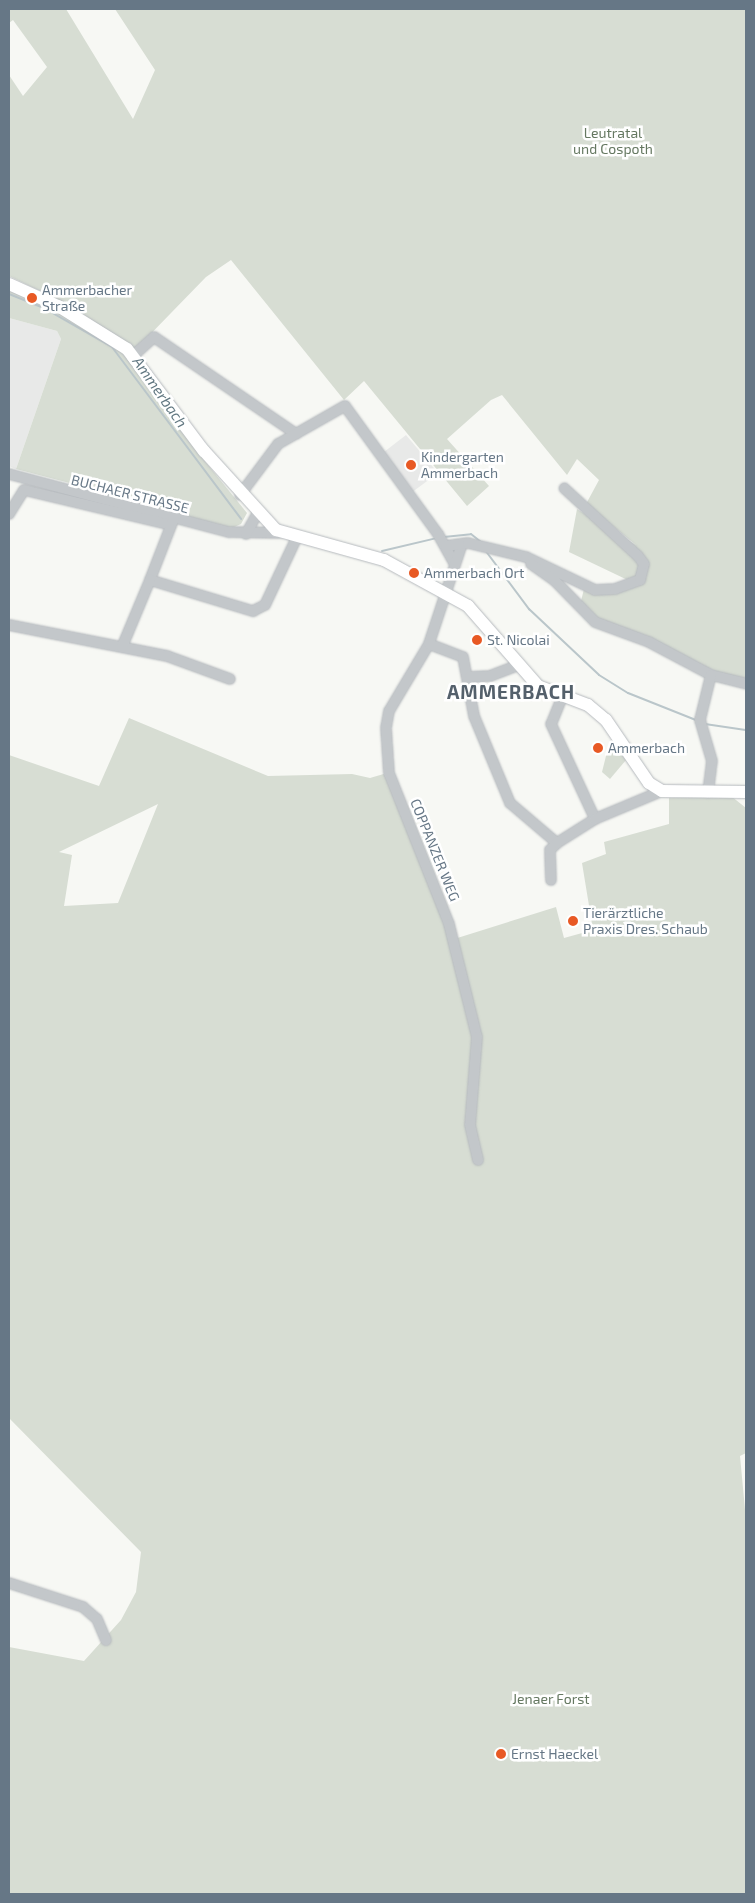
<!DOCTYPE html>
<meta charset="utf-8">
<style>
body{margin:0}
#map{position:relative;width:755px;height:1903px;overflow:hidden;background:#f7f8f4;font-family:"Exo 2",sans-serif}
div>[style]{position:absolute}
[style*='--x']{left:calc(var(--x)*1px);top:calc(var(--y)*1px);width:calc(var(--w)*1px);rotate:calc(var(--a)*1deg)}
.built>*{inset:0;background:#e8e9e8}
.green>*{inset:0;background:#d7ddd3}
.stream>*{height:2px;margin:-1px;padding:0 1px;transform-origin:1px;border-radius:1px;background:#bac6ca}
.roads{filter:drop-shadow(0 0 1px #b6babe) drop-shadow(0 0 1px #b6babe)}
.minor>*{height:10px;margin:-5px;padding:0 5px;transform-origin:5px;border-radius:5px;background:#c3c7ca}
.major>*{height:12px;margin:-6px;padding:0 6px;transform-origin:6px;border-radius:6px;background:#fff}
.dots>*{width:14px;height:14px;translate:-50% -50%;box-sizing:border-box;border:2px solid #fff;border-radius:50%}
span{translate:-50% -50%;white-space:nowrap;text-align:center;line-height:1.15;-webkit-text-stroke:5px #fff;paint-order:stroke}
.park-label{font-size:14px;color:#657861}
.poi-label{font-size:14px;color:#667786}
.left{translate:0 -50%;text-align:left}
.street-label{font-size:14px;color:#667786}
.water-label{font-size:15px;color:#627882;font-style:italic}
.district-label{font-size:19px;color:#54606b;font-weight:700;letter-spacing:1px}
.frame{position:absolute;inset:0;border:10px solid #667786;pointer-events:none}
</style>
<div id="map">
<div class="built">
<div style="clip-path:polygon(9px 318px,57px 331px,61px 339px,16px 469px,9px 466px)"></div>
<div style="clip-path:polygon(406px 435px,438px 473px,411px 493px,384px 452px)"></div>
</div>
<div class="green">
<div style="clip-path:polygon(9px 9px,66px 9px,133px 119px,155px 70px,115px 9px,746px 9px,746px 684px,596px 621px,581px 601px,584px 589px,636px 584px,569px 552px,577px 509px,636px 545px,586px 504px,599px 480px,577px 459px,567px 475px,502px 395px,491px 400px,447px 439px,489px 486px,467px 506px,364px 381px,344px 400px,231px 260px,206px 277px,136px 349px,69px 305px,9px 276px,9px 75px,23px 96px,47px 67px,13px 20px,9px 23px)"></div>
<div style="clip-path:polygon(9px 290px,65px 314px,133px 357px,195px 449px,247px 513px,241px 524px,230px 529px,79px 492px,81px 486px,16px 469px,61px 339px,57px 331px,9px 318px)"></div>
<div style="clip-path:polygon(evenodd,129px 718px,268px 776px,352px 774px,370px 778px,387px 773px,451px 940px,556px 907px,564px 938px,593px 930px,582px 863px,606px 854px,604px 842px,669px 824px,669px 798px,731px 796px,746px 808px,746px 1453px,740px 1456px,746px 1520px,746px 1894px,9px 1894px,9px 1647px,84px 1661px,121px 1620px,136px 1592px,141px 1552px,9px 1418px,9px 755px,99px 786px,129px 718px,158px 804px,118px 903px,64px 906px,72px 855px,59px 852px,158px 804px)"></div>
<div style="clip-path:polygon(615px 747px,626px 760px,610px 779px,602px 772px,608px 748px)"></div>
</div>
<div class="stream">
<div style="--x:9;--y:294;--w:35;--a:22"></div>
<div style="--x:42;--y:307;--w:81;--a:29.7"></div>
<div style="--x:112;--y:347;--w:215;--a:53.1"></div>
<div style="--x:444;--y:537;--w:27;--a:-6"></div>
<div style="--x:471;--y:534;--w:14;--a:39"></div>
<div style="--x:485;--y:550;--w:74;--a:53.3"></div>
<div style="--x:529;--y:609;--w:96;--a:43.3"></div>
<div style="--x:599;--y:675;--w:34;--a:32"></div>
<div style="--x:628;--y:693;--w:73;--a:21.7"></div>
<div style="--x:382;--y:551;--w:57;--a:-13.3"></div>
<div style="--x:705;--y:724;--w:41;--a:8.3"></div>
</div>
<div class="roads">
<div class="minor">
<div style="--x:134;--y:355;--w:27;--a:-42"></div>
<div style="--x:154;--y:337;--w:172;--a:34.3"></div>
<div style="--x:9;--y:474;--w:228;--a:14.8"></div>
<div style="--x:229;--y:532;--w:53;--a:1.1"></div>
<div style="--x:240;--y:495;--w:64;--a:-53.3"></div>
<div style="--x:278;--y:444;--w:77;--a:-29.6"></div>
<div style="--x:345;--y:406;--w:158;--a:54"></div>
<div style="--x:438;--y:534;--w:33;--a:61"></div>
<div style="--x:9;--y:514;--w:28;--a:-58"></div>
<div style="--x:24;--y:490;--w:151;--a:13.4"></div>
<div style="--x:174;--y:518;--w:66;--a:111.2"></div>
<div style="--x:150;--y:580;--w:108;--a:16.8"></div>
<div style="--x:253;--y:611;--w:13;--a:-27"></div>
<div style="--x:265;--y:605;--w:75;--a:-64.8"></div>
<div style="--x:246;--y:534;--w:23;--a:-61"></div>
<div style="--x:462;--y:544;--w:105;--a:108.3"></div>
<div style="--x:429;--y:644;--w:78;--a:120.8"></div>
<div style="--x:389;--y:711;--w:17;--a:100"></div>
<div style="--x:386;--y:728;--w:45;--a:86.2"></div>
<div style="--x:389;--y:773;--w:162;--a:68.3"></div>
<div style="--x:449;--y:924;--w:116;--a:76.1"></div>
<div style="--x:477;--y:1037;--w:88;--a:94.5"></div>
<div style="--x:470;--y:1125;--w:36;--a:77"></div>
<div style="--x:446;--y:546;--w:22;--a:-8"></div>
<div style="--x:468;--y:543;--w:60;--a:13.6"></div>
<div style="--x:526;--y:557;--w:76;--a:25.6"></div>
<div style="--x:595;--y:590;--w:20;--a:-3"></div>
<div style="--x:615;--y:589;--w:27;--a:-20"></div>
<div style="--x:640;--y:580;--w:16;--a:-76"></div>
<div style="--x:644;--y:564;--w:10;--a:-127"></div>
<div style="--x:638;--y:556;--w:100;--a:-137.4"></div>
<div style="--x:531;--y:564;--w:29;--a:35"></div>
<div style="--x:555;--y:581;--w:57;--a:45.7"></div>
<div style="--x:595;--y:622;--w:58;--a:20.3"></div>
<div style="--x:649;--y:642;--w:70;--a:28"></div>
<div style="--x:711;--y:675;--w:36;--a:14"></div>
<div style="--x:9;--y:625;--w:161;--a:11.1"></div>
<div style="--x:167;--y:656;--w:67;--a:20.1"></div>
<div style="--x:429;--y:644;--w:36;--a:21"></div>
<div style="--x:463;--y:657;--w:60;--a:79.4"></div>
<div style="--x:474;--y:716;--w:94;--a:67.5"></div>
<div style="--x:510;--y:803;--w:62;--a:40.4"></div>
<div style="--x:122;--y:647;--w:73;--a:-67.3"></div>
<div style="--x:470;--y:677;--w:20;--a:-3"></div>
<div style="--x:490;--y:676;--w:30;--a:-21"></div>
<div style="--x:563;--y:695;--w:31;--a:112"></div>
<div style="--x:551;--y:724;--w:105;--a:65.1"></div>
<div style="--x:708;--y:793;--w:32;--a:-83"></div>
<div style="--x:712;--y:761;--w:43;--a:-106.3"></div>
<div style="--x:700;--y:720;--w:46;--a:-76.3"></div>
<div style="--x:551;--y:880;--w:30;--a:-92"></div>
<div style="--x:550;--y:850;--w:10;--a:-45"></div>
<div style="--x:557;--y:843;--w:45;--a:-32.3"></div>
<div style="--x:595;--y:819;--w:73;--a:-22.7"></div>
<div style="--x:9;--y:1583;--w:78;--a:18"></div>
<div style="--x:83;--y:1607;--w:18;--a:41"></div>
<div style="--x:97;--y:1619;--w:23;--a:67"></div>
</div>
<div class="major">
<div style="--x:9;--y:284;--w:54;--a:24.2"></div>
<div style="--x:58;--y:306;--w:81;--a:31.9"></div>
<div style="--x:127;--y:349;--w:128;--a:53"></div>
<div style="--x:204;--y:451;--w:107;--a:47.7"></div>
<div style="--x:276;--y:530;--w:112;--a:15.5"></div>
<div style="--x:384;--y:560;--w:96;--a:28.7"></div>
<div style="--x:468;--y:606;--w:106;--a:48.8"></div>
<div style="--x:538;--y:686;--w:53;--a:20.8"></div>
<div style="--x:588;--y:705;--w:23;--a:40"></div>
<div style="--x:606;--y:720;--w:76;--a:55.7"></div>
<div style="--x:649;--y:783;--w:15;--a:32"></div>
<div style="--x:662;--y:791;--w:84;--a:0.7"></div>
</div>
</div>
<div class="dots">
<div style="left:32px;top:298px;background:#e85924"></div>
<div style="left:411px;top:465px;background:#e85924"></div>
<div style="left:414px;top:573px;background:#e85924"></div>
<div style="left:477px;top:640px;background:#e85924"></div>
<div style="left:598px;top:748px;background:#e85924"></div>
<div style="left:573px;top:921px;background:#e85924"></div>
<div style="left:501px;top:1754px;background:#e85924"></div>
</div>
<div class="park-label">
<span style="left:613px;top:141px">Leutratal<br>und Cospoth</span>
<span style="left:551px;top:1699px">Jenaer Forst</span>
</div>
<div class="poi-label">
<span class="left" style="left:42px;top:298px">Ammerbacher<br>Straße</span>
<span class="left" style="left:421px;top:465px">Kindergarten<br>Ammerbach</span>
<span class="left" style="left:424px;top:573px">Ammerbach Ort</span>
<span class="left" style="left:487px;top:640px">St. Nicolai</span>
<span class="left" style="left:608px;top:748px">Ammerbach</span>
<span class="left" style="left:583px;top:921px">Tierärztliche<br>Praxis Dres. Schaub</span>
<span class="left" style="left:511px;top:1754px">Ernst Haeckel</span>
</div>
<div class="street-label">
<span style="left:130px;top:494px;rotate:14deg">BUCHAER STRASSE</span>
<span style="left:435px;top:850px;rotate:68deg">COPPANZER WEG</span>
</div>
<div class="water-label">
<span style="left:160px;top:392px;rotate:55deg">Ammerbach</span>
</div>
<div class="district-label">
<span style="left:511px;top:692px">AMMERBACH</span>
</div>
<div class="frame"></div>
</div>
